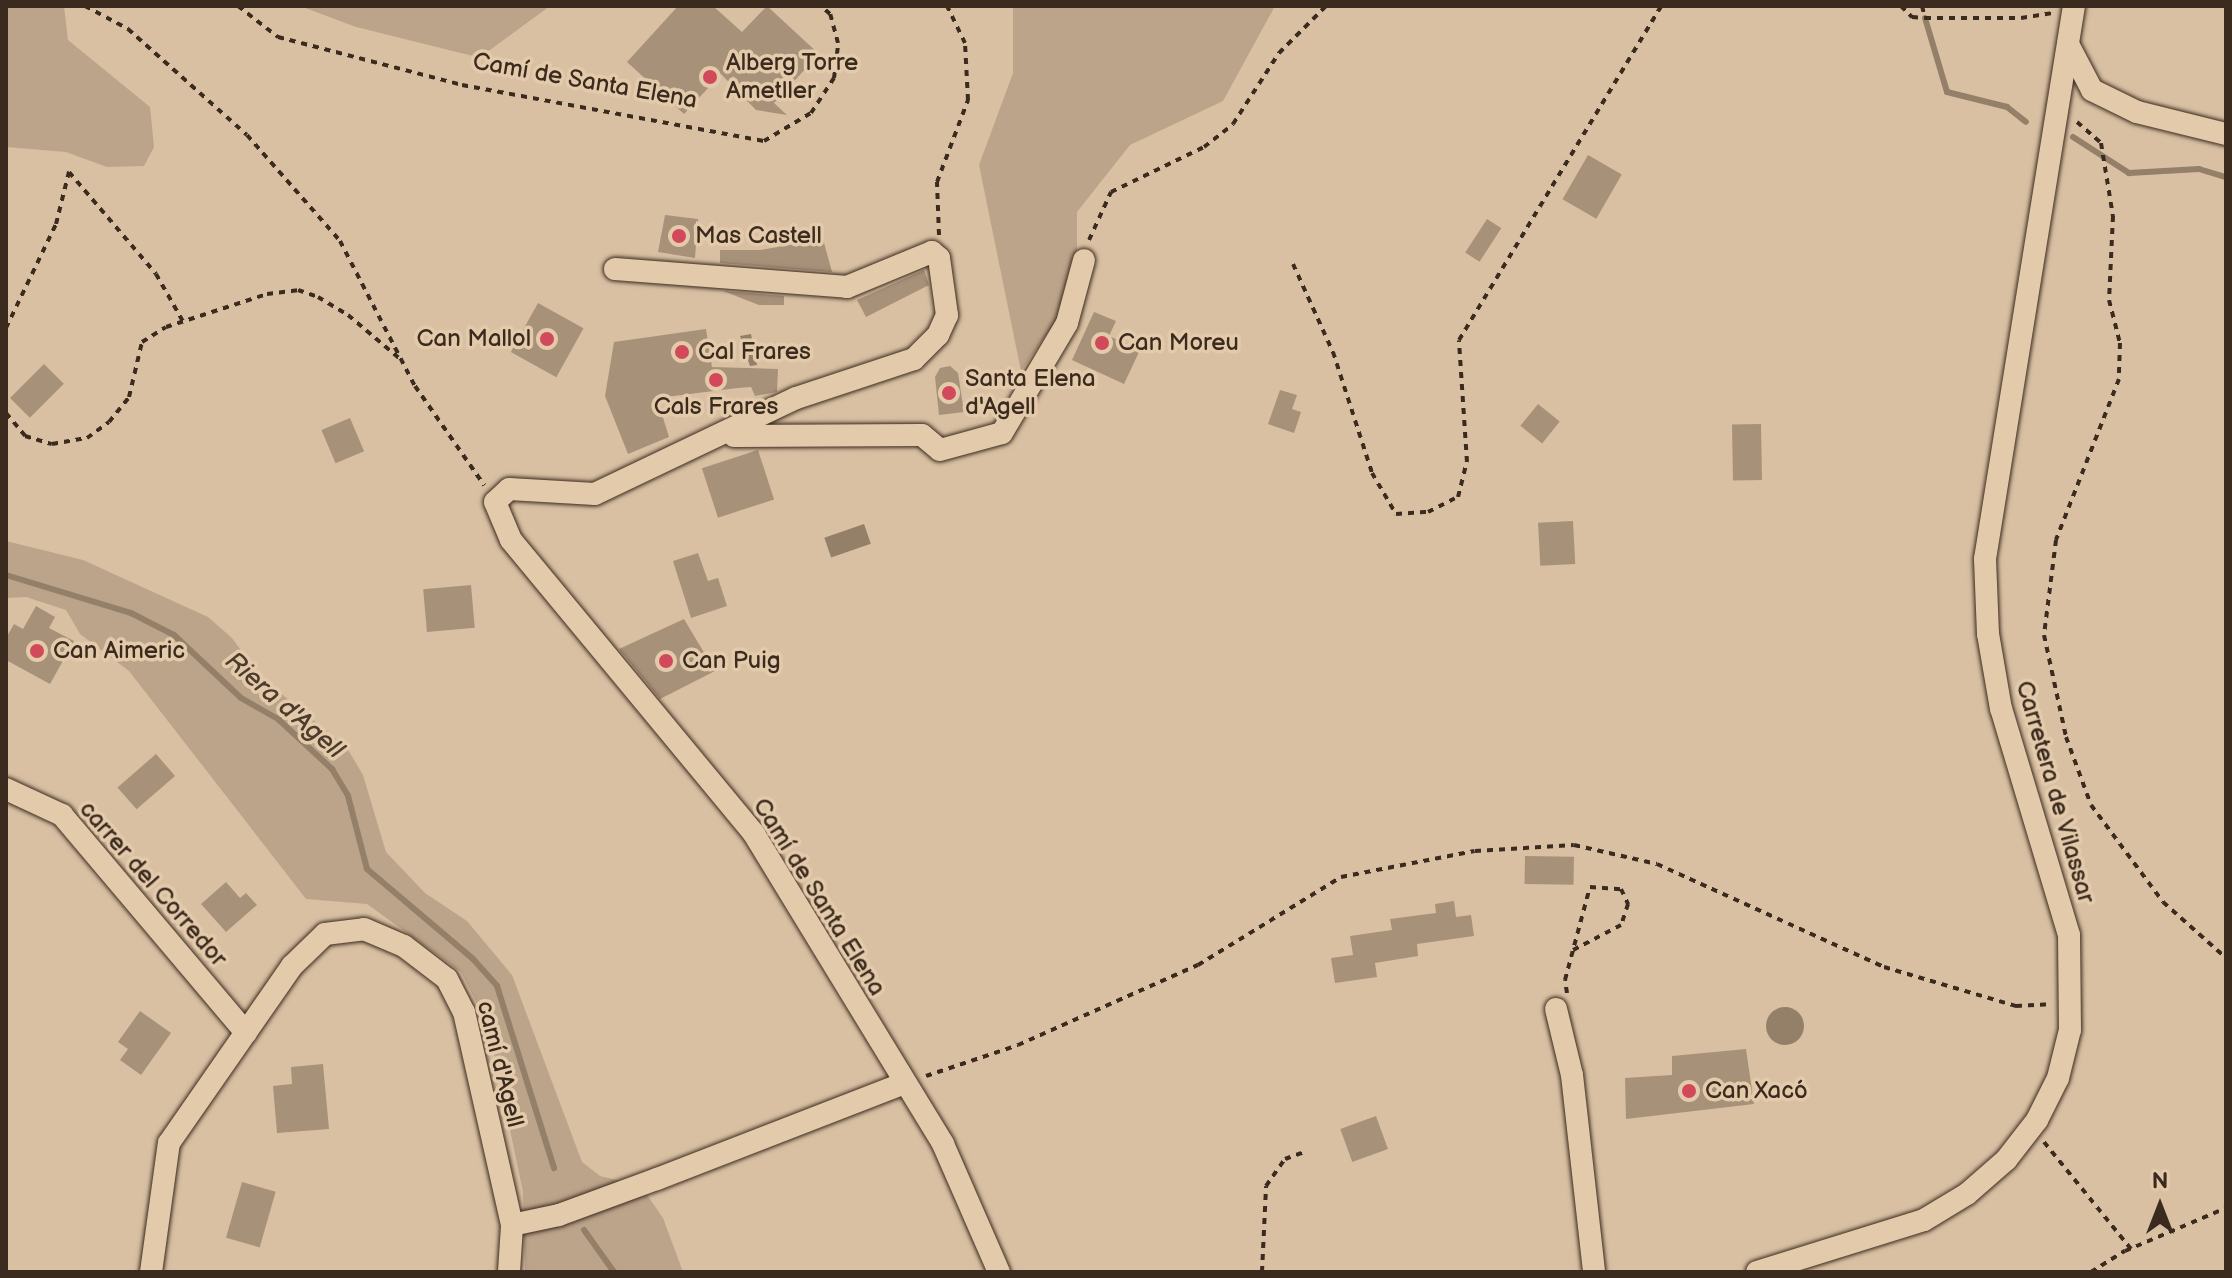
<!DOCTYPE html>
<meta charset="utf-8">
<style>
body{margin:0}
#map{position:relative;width:2232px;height:1278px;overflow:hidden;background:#d9c0a3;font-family:"Balsamiq Sans",sans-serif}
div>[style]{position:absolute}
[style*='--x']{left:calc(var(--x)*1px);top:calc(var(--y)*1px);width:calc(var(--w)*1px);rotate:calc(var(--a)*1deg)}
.green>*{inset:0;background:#bca48a}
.water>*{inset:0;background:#947f69;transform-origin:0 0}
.round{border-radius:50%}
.stream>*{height:6px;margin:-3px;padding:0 3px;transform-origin:3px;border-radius:3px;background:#947f69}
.building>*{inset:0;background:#a79179;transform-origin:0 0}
.path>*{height:4px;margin-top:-2px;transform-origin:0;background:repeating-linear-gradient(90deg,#3b2a1e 0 6px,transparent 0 12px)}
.roads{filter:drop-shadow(0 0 2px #3b2a1e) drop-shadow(0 0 2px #3b2a1e)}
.minor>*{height:22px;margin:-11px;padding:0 11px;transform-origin:11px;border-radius:11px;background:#e3caab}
.dots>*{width:22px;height:22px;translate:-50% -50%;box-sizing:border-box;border:4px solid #e3caab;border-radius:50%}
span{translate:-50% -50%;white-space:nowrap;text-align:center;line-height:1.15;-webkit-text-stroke:7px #e3caab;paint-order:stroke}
.poi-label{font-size:24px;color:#3b2a1e}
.left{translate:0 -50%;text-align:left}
.right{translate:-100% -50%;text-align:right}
.street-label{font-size:24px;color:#3b2a1e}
.water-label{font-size:26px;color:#4d3b2d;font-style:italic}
.frame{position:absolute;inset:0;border:8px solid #3b2a1e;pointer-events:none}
.north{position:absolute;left:2120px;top:1166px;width:80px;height:80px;-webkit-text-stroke:6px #e3caab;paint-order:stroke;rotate:0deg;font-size:22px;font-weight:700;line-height:32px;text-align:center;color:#3b2a1e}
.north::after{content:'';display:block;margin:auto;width:28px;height:36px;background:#3b2a1e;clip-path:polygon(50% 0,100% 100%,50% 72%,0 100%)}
</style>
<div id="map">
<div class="green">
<div style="clip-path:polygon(6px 6px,64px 6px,68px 40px,150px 107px,154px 147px,144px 166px,107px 167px,66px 152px,6px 147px)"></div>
<div style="clip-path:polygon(300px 6px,550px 6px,490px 50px,473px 56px,356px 27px)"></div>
<div style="clip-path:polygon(1013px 6px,1275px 6px,1223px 101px,1130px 145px,1077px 212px,1077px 290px,1021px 371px,979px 165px,1013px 73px)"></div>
<div style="clip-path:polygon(6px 541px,83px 560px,208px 617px,232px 638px,260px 676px,347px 748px,363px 775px,386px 852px,425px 893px,467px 921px,512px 975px,582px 1162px,600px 1176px,641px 1186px,663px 1218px,683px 1272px,525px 1272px,523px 1192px,488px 1025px,461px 972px,367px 904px,306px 899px,129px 671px,80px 634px,66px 610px,26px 597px,6px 598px)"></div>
</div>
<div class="water">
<div style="clip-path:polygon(751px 334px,757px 365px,750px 366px,740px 336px)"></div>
<div style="left:864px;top:524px;width:21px;height:42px;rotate:71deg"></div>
<div class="round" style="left:1766px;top:1007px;width:38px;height:38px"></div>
</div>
<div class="stream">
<div style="--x:1925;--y:18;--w:77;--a:73.4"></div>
<div style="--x:1947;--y:92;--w:62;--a:14"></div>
<div style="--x:2007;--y:107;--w:24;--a:38"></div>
<div style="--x:2073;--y:137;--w:67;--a:32.7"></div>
<div style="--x:2129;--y:173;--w:70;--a:-3.3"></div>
<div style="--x:2199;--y:169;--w:28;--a:17"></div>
<div style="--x:6;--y:575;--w:131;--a:16.9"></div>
<div style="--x:131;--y:613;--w:48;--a:27.1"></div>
<div style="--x:174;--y:635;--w:92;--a:43.2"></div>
<div style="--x:241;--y:698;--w:43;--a:29.6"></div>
<div style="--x:278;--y:719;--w:74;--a:42.8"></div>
<div style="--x:332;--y:769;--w:31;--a:59"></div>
<div style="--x:348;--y:796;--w:75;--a:75.4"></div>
<div style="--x:367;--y:869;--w:139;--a:40.3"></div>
<div style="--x:473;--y:959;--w:36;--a:48"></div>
<div style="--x:497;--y:986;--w:191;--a:72.6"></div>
<div style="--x:584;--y:1230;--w:52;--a:54.5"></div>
</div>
<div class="building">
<div style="clip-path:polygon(678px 6px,713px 6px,742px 32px,767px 6px,819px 54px,774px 103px,787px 115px,756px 110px,721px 74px,684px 114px,627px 62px)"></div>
<div style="left:1588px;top:155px;width:39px;height:51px;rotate:30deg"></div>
<div style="clip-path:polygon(665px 215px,698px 219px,695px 258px,658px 252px)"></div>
<div style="left:1487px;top:219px;width:17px;height:40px;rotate:33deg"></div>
<div style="clip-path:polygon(823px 239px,832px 272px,720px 263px,720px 250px,761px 250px)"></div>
<div style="clip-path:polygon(924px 270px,929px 285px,866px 317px,857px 300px)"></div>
<div style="clip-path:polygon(723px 291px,784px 296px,784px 305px,759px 305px)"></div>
<div style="left:538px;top:303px;width:52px;height:56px;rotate:29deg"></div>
<div style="clip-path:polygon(1094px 312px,1116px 321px,1109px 336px,1140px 350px,1124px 384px,1072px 360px)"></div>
<div style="clip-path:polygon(706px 329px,712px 367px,778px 369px,777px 392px,755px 396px,751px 387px,738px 388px,657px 398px,669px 437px,628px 454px,605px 396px,614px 342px)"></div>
<div style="left:44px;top:364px;width:28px;height:48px;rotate:45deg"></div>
<div style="clip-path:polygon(950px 366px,958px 373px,964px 412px,939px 415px,935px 377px,940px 368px)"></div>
<div style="clip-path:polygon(1280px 390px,1297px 395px,1292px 409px,1301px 412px,1294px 433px,1268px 424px)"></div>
<div style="left:1538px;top:404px;width:28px;height:28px;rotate:39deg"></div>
<div style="left:350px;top:418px;width:36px;height:31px;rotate:67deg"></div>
<div style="left:1761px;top:424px;width:56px;height:29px;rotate:89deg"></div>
<div style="left:758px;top:450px;width:52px;height:59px;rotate:72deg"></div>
<div style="left:1573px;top:521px;width:43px;height:35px;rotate:87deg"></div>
<div style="clip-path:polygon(698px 553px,708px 581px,718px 578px,727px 606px,691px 618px,673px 561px)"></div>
<div style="left:471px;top:585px;width:43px;height:48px;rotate:85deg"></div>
<div style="clip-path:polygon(36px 606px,55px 617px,49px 628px,74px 641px,50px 684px,6px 660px,6px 638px,14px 624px,23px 629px)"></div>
<div style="clip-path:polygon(684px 619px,715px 671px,660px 699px,619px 649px)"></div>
<div style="left:156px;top:754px;width:29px;height:51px;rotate:49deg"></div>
<div style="left:1525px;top:856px;width:49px;height:28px;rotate:1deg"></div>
<div style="clip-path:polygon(226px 882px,240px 898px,246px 893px,257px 905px,226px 932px,201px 904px)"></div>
<div style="clip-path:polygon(1454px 901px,1456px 917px,1471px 915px,1474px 936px,1417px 944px,1418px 956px,1375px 963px,1377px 977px,1335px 983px,1331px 958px,1353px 955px,1350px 936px,1392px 930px,1390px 919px,1436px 913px,1435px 904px)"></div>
<div style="clip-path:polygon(140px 1011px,171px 1033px,141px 1075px,120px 1060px,128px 1049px,118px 1042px)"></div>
<div style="clip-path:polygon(1746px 1049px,1754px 1104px,1626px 1119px,1625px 1078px,1672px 1075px,1672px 1056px)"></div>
<div style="clip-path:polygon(323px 1064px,329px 1129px,277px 1133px,273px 1086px,292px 1084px,291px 1067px)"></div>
<div style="left:1376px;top:1116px;width:35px;height:38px;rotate:70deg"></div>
<div style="left:242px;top:1182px;width:35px;height:58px;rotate:16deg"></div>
</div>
<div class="path">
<div style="--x:85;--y:6;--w:49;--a:28.1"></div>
<div style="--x:128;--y:29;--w:159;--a:41.7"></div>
<div style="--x:247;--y:135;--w:141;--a:48.7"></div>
<div style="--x:340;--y:241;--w:163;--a:62.7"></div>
<div style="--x:415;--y:386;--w:121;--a:55.1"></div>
<div style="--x:238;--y:6;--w:51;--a:37.8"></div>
<div style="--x:278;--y:37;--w:190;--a:14.6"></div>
<div style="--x:462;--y:85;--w:307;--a:10.5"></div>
<div style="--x:764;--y:141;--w:55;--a:-30.8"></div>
<div style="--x:811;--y:113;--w:42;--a:-56.7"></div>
<div style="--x:834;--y:78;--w:35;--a:-83"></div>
<div style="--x:838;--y:43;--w:30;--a:-105"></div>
<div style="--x:830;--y:14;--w:12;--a:-138"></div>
<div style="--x:1901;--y:6;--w:16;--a:45"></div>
<div style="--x:1912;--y:17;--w:13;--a:4"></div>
<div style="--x:1925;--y:18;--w:96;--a:0"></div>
<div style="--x:2021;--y:18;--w:32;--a:-9"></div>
<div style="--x:1922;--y:6;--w:12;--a:76"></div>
<div style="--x:2077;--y:122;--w:32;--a:41"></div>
<div style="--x:2101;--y:143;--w:74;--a:80.7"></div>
<div style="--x:2113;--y:216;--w:84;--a:92.7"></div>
<div style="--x:2109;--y:300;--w:44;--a:75.7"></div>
<div style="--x:2120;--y:343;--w:36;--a:92"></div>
<div style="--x:2119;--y:379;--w:173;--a:111.4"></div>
<div style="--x:2056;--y:540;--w:96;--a:97.2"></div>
<div style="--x:2044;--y:635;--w:104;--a:77.8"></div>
<div style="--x:2066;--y:737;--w:72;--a:69.8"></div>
<div style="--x:2091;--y:805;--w:121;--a:53.4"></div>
<div style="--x:2163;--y:902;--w:84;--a:41.6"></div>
<div style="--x:939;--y:235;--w:53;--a:-92.2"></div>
<div style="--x:937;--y:182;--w:88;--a:-69.3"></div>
<div style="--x:968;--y:100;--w:57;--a:-93"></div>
<div style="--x:965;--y:43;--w:41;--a:-115.9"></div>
<div style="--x:1089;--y:240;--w:53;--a:-65.4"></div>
<div style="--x:1111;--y:192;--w:103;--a:-25.8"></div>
<div style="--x:1204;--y:147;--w:37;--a:-38"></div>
<div style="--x:1233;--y:124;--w:85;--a:-57.1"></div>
<div style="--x:1279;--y:53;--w:66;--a:-45"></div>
<div style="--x:1293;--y:264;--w:97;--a:65.6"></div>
<div style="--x:1333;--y:352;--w:127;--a:72.1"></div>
<div style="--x:1372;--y:473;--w:48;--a:59.7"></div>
<div style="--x:1396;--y:514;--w:32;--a:-4"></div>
<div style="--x:1428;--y:512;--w:34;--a:-27"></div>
<div style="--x:1458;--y:497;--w:36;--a:-76"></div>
<div style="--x:1467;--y:462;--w:122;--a:-93.8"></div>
<div style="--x:1459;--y:340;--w:390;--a:-58.8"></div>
<div style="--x:6;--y:328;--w:115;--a:-64.3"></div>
<div style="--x:56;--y:224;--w:54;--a:-76"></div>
<div style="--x:69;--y:172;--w:134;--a:49.5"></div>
<div style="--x:156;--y:274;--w:56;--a:60.3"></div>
<div style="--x:6;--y:413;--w:30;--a:50"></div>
<div style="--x:25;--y:436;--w:28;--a:17"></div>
<div style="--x:52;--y:444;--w:36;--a:-10"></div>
<div style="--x:87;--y:438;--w:27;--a:-36"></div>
<div style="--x:109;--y:422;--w:32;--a:-51"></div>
<div style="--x:129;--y:397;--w:57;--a:-76.7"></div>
<div style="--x:142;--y:342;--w:28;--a:-32"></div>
<div style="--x:166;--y:327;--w:106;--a:-18.1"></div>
<div style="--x:267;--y:294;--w:31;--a:-7"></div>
<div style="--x:298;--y:290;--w:21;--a:19"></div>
<div style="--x:318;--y:297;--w:35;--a:31"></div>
<div style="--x:348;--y:315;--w:67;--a:40.1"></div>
<div style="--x:1567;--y:993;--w:13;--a:-99"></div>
<div style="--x:1565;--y:980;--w:96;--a:-75"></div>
<div style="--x:1590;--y:887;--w:31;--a:4"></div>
<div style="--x:1621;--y:889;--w:17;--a:65"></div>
<div style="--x:1628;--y:904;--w:22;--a:108"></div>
<div style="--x:1621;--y:925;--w:54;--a:152.5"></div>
<div style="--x:926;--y:1076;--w:97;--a:-18.6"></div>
<div style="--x:1018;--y:1045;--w:197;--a:-24"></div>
<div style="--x:1198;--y:965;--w:168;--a:-31.6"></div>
<div style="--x:1341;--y:877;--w:136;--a:-11"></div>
<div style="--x:1475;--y:851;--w:99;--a:-3.5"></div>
<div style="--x:1574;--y:845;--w:85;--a:12.9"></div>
<div style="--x:1657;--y:864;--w:249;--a:24.4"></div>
<div style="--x:1884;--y:967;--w:138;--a:16.5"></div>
<div style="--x:2016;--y:1006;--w:33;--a:-3"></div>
<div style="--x:2044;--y:1142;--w:138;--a:50.9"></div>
<div style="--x:1262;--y:1272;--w:86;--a:-87.3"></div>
<div style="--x:1266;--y:1186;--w:33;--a:-55"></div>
<div style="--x:1285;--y:1159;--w:23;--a:-20"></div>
<div style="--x:2091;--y:1272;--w:40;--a:-32"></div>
<div style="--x:2125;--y:1251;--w:110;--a:-23.1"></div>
</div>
<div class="roads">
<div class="minor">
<div style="--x:2068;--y:44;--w:52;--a:62.4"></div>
<div style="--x:2092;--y:90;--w:50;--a:26.1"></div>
<div style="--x:2137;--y:112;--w:92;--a:13.9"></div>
<div style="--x:615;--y:269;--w:233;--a:4.4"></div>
<div style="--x:847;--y:287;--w:92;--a:-22.4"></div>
<div style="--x:932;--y:252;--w:9;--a:41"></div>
<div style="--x:939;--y:258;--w:58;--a:82"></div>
<div style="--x:947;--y:315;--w:22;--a:114"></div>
<div style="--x:938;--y:335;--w:34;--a:135"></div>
<div style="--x:914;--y:359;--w:124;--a:161.7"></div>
<div style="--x:796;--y:398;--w:223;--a:154.5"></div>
<div style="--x:595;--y:494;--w:86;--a:-176.7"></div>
<div style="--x:509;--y:489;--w:19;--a:137"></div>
<div style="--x:495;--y:502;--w:41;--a:67.2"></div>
<div style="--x:511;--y:540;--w:381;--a:50.4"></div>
<div style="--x:754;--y:834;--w:363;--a:58.6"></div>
<div style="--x:943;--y:1144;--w:140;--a:66.4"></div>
<div style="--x:734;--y:436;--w:188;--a:-0.3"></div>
<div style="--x:922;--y:435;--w:23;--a:40"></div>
<div style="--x:940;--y:450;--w:64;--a:-15.3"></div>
<div style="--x:1002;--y:433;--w:128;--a:-59.4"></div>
<div style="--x:1067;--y:323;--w:65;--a:-74.9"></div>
<div style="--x:6;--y:789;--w:62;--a:24.9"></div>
<div style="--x:62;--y:815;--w:285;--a:49.8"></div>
<div style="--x:1556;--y:1009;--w:68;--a:76.4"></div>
<div style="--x:1572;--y:1075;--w:198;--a:83.6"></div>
<div style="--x:151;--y:1272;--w:130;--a:-82.1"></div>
<div style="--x:169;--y:1143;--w:216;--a:-55.2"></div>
<div style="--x:292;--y:966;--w:46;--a:-44.1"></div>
<div style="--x:325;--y:934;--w:39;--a:-7"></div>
<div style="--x:364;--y:929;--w:43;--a:23"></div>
<div style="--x:404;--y:946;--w:54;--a:37.5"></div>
<div style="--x:447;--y:979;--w:37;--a:63"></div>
<div style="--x:464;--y:1012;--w:218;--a:77.3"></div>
<div style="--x:512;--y:1225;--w:48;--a:-12"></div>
<div style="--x:559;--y:1215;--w:104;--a:-20.2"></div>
<div style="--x:657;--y:1179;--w:265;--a:-21.2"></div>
<div style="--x:509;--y:1272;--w:47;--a:-86.3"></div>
<div style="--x:1757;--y:1272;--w:175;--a:-17.3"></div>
<div style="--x:1924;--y:1220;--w:50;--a:-31.2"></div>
<div style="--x:1967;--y:1194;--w:52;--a:-41.1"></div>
<div style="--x:2006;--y:1160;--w:51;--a:-52.2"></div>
<div style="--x:2037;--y:1120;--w:47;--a:-63.4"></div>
<div style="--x:2058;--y:1078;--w:49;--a:-76"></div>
<div style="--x:2070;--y:1030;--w:95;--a:-90.6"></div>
<div style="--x:2069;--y:935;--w:236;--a:-106.7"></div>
<div style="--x:2001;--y:709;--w:76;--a:-99.8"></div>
<div style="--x:1988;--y:634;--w:75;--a:-92.3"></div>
<div style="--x:1985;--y:559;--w:560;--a:-80.86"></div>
</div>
</div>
<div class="dots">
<div style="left:710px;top:77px;background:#d1495b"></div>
<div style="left:679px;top:236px;background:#d1495b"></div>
<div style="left:547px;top:339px;background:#d1495b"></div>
<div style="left:1102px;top:343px;background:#d1495b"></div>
<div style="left:682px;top:352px;background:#d1495b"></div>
<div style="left:716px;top:380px;background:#d1495b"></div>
<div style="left:949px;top:393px;background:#d1495b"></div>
<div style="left:37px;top:651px;background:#d1495b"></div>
<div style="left:666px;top:661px;background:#d1495b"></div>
<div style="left:1689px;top:1091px;background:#d1495b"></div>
</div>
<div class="poi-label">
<span class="left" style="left:726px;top:77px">Alberg Torre<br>Ametller</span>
<span class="left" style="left:695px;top:236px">Mas Castell</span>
<span class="right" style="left:531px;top:339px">Can Mallol</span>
<span class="left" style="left:1118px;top:343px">Can Moreu</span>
<span class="left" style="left:698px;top:352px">Cal Frares</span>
<span class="left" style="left:965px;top:393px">Santa Elena<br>d'Agell</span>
<span style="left:716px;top:407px">Cals Frares</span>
<span class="left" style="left:53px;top:651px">Can Aimeric</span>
<span class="left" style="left:682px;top:661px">Can Puig</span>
<span class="left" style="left:1705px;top:1091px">Can Xacó</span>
</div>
<div class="street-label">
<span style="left:585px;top:81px;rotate:10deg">Camí de Santa Elena</span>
<span style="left:2055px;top:792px;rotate:74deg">Carretera de Vilassar</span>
<span style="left:153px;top:884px;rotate:49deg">carrer del Corredor</span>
<span style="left:819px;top:897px;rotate:58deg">Camí de Santa Elena</span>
<span style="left:500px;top:1064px;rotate:76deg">camí d'Agell</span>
</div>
<div class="water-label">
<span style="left:284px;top:706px;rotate:41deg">Riera d'Agell</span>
</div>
<div class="frame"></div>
<div class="north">N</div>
</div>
